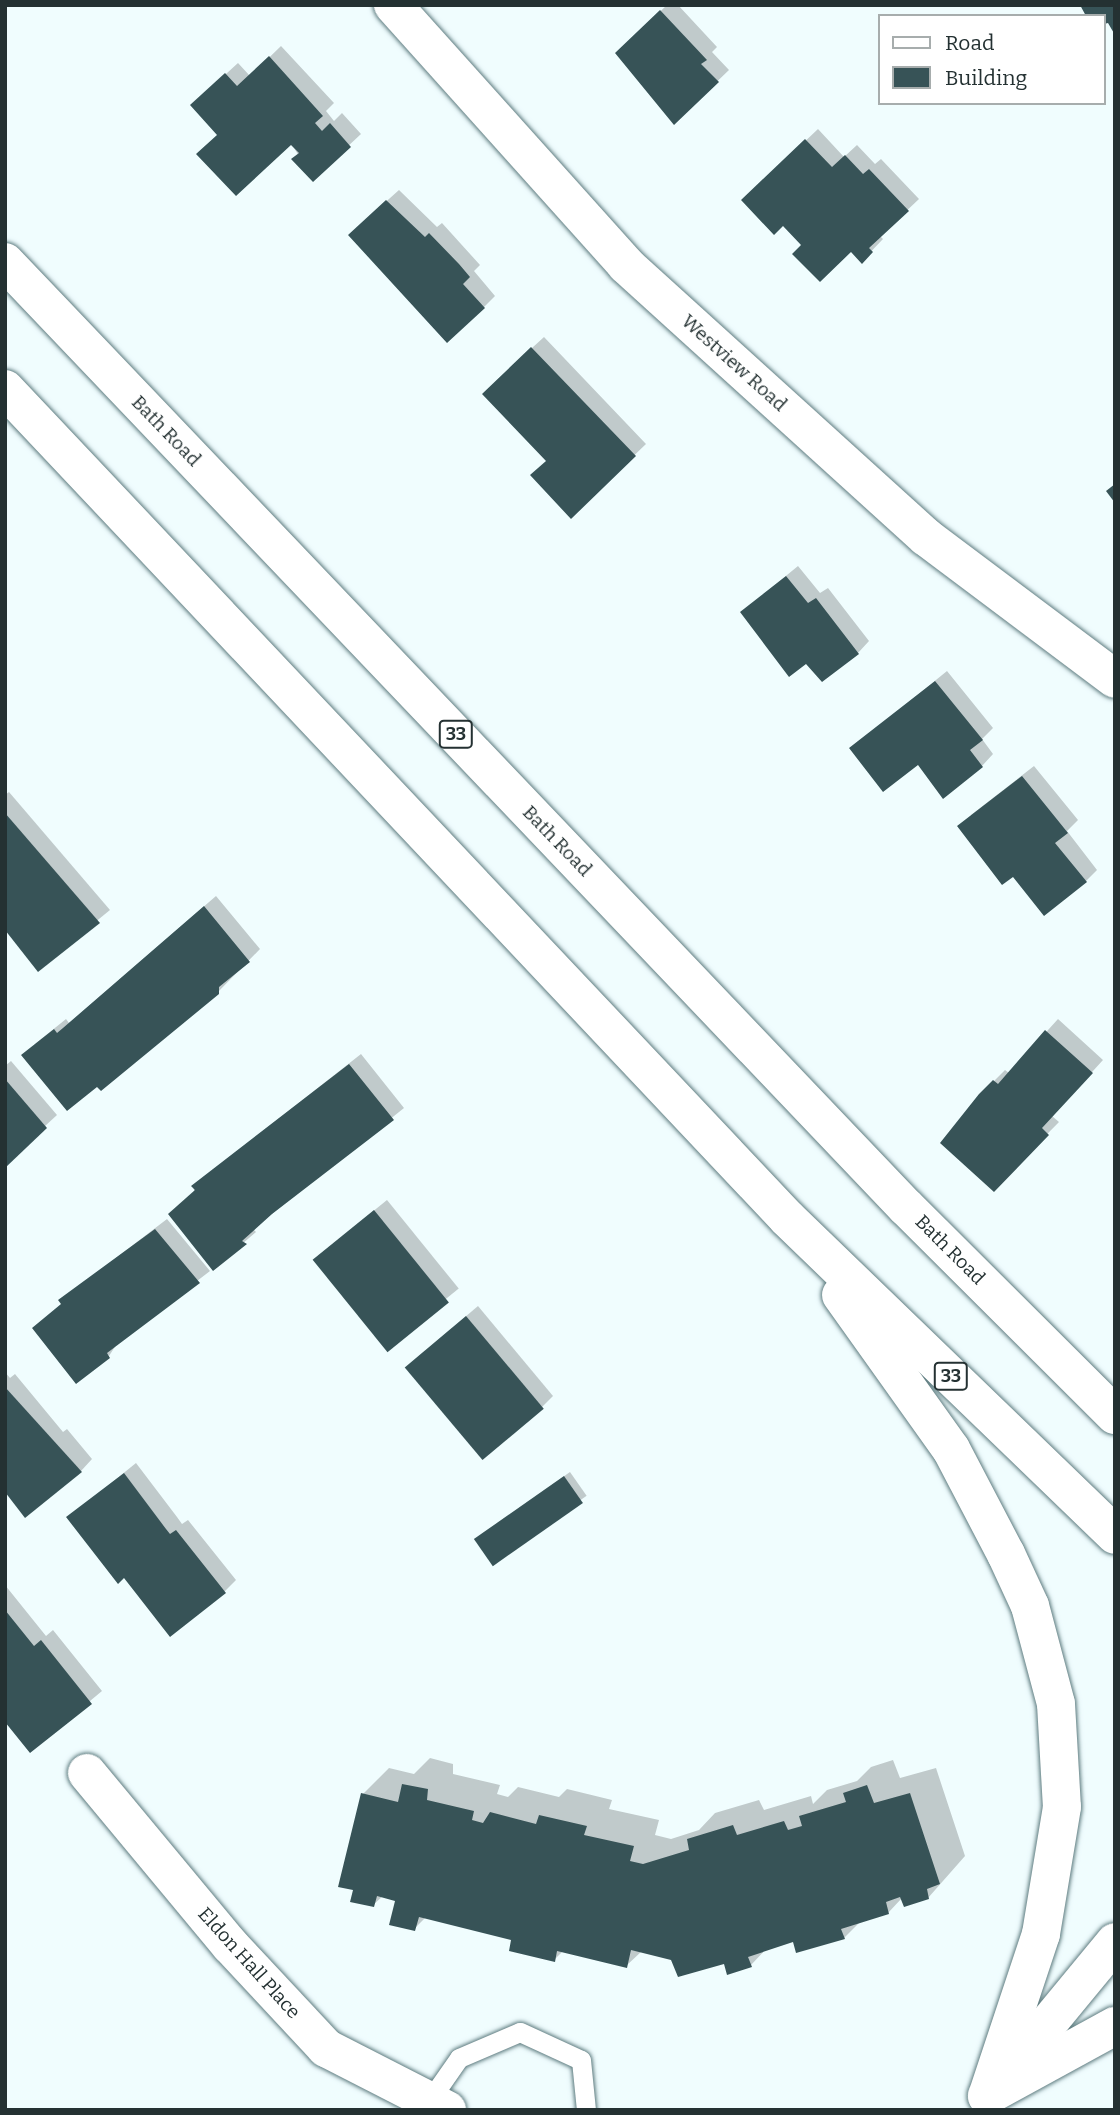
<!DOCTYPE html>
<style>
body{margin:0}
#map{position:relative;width:1120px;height:2115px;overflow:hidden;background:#f0fdfe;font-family:Bitter,serif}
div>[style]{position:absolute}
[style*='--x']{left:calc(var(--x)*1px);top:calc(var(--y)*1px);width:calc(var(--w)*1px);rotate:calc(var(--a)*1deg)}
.shadow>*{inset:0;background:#0003;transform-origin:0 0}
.building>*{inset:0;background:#375357;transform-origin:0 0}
.roads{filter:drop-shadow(0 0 2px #5e7c80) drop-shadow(0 0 2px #5e7c80)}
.service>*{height:19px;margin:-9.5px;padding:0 9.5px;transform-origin:9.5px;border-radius:9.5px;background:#fff}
.minor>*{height:38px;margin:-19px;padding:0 19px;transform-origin:19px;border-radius:19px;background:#fff}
.secondary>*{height:38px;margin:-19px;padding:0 19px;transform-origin:19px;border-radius:19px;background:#fff}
.primary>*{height:38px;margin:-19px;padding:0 19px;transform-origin:19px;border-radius:19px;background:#fff}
span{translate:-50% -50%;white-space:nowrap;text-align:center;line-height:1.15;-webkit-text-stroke:7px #fff;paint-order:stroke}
.shield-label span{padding:2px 5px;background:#fff;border:2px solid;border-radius:5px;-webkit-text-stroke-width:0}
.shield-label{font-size:18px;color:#243132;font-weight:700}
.street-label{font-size:19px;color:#243132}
.frame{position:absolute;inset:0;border:7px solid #243132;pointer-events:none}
.legend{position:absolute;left:878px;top:14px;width:228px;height:91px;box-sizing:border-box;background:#fff;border:2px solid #a7adad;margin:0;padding:9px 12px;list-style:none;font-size:21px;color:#243132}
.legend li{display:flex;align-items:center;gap:14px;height:35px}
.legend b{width:35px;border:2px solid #a7adad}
</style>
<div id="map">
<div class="shadow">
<div style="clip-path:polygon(667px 5px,678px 5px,717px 47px,712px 52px,729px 70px,675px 122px,628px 42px)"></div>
<div style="clip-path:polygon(281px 46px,334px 103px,326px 111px,334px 121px,342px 113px,361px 134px,313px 179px,291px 143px,219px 135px,204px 94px,238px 63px,250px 76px)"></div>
<div style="clip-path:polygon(818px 129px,844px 157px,857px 145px,875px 164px,881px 159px,919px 199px,880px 236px,883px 239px,862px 261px,851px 250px,803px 245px,783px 224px,743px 200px)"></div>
<div style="clip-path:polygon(399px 190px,437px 227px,442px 223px,480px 265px,474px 271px,495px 296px,484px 307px,361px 224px)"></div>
<div style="clip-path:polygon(544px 337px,646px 444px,571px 516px,548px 461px,495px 382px)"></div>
<div style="clip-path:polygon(798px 566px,820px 593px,828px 588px,869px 641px,858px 653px,806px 661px,742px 612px)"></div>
<div style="clip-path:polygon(947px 671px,993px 728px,982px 739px,993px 754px,982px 766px,918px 763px,851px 749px)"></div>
<div style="clip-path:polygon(1034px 766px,1078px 820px,1067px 831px,1097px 870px,1086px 881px,971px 815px)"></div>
<div style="clip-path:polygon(9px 792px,110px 910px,38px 969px,5px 927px,5px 795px)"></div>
<div style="clip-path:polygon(216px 896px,260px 949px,218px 992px,35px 1044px,66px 1019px,69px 1023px,76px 1017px)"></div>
<div style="clip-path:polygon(1058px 1019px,1103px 1060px,1052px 1116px,1059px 1122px,993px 1189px,994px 1081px,1005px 1070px,1009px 1073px)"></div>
<div style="clip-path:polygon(361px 1054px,404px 1108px,253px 1229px,256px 1232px,214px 1268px,193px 1186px)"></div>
<div style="clip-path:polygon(11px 1061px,57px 1115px,5px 1163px,5px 1066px)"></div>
<div style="left:387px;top:1200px;width:114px;height:94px;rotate:51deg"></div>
<div style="clip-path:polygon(167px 1219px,210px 1271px,118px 1342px,109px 1356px,61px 1300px)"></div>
<div style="clip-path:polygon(478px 1306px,553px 1396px,541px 1408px,419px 1356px)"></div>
<div style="clip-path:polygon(5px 1372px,10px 1378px,15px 1374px,63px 1432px,67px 1429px,92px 1459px,81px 1471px,5px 1490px)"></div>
<div style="clip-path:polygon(136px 1463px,177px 1517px,182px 1524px,188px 1520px,236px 1580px,225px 1591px,124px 1575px,69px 1517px)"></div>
<div style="left:570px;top:1472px;width:29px;height:109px;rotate:55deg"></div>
<div style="clip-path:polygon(5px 1585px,46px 1636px,53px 1630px,102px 1691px,30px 1751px,5px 1720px)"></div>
<div style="clip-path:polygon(430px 1758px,453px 1764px,453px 1774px,500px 1785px,497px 1794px,508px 1797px,518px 1787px,559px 1797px,567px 1789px,612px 1800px,609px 1809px,659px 1820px,655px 1835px,671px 1839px,699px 1830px,715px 1813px,759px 1800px,764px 1810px,811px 1796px,813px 1804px,827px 1790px,857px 1781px,871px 1767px,893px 1760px,900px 1778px,936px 1768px,965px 1856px,928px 1898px,902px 1898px,888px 1913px,861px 1921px,844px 1938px,794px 1940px,766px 1949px,751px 1965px,642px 1951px,626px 1966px,563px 1951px,554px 1960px,513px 1938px,426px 1917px,414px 1929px,397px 1899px,383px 1896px,373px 1905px,363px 1794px,389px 1768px,414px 1774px)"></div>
</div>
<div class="building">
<div style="clip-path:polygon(1080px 5px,1115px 5px,1115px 35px,1108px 23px,1104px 24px,1104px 16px,1086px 16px)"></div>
<div style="clip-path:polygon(660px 10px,707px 60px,701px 64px,719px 82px,674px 125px,615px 53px)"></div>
<div style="clip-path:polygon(269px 56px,323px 116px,315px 123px,322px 131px,330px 123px,351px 147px,313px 182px,291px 159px,299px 153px,291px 145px,236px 196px,196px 154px,217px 135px,190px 105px,225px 73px,237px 86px)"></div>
<div style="clip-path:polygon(805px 139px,832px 167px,845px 155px,863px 174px,869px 169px,909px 211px,869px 248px,873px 252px,862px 264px,851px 252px,820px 282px,792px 254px,801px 245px,783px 226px,774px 235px,741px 200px)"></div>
<div style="clip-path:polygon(386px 200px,425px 237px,429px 233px,459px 264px,470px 277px,463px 284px,485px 308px,447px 343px,348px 235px)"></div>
<div style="clip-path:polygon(531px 347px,636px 456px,571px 519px,530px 475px,546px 461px,482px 394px)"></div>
<div style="clip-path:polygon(1115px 484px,1115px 503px,1106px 491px)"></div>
<div style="clip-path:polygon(786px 576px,808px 603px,816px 598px,859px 654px,822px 682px,806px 664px,789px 677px,740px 612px)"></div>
<div style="clip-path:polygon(935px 681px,983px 740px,970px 750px,983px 767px,943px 799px,918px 765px,883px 792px,849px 748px)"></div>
<div style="clip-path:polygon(1022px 776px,1068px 833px,1055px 843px,1087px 882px,1044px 916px,1013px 877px,1002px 885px,957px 826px)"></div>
<div style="clip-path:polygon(5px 813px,100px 923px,38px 972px,5px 930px)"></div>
<div style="clip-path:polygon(204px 906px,250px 962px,219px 987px,219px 994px,101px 1091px,97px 1087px,67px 1111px,21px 1055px,54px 1029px,57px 1033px,63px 1028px)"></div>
<div style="clip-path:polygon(1045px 1030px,1093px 1073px,1042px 1128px,1049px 1135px,994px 1192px,940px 1143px,979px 1094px,993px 1080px,998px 1084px)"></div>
<div style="clip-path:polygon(349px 1064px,394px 1120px,272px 1214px,242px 1241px,247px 1244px,213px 1271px,168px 1214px,195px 1190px,191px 1186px)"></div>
<div style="clip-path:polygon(5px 1079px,47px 1128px,5px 1168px)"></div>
<div style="left:374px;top:1210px;width:119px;height:79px;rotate:51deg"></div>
<div style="clip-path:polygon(155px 1229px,200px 1283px,107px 1353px,110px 1358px,76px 1384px,32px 1328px,61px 1304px,58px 1300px)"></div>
<div style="left:466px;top:1316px;width:121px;height:80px;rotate:50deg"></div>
<div style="clip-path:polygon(5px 1387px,82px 1472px,25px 1518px,5px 1492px)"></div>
<div style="clip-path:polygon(124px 1473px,166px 1529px,170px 1534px,176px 1530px,226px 1593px,170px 1637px,124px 1578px,118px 1584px,66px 1517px)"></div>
<div style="left:564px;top:1476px;width:33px;height:110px;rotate:55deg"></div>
<div style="clip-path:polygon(5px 1610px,34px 1646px,41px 1640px,92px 1704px,30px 1753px,5px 1722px)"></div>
<div style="clip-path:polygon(402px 1784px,428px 1789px,427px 1800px,474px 1811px,472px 1820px,483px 1823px,490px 1812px,536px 1824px,539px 1815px,587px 1826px,584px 1835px,634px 1846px,630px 1861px,643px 1864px,689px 1850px,687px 1839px,733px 1825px,737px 1835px,784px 1821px,788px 1830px,802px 1826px,799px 1816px,846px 1802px,843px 1793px,867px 1785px,874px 1803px,910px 1793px,940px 1884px,927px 1889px,929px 1899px,904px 1907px,900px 1897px,886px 1902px,889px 1914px,841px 1929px,845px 1939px,796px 1953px,793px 1942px,748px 1957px,752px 1967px,727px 1975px,724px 1964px,678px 1977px,671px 1960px,631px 1950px,627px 1968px,557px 1951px,555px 1962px,509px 1951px,511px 1940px,419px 1917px,415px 1931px,389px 1925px,395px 1901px,377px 1896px,374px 1907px,350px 1902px,353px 1890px,338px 1887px,361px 1793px,398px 1802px)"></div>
</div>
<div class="roads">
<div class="service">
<div style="--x:429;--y:2101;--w:52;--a:-55.1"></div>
<div style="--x:459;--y:2058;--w:66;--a:-23.1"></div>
<div style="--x:520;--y:2032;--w:67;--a:24.7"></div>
<div style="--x:581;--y:2060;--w:50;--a:84.3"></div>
</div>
<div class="minor">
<div style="--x:393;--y:5;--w:349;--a:48.1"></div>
<div style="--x:626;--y:265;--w:405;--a:42.2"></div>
<div style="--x:926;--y:537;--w:236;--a:36.9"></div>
<div style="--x:87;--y:1773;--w:224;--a:50.3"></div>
<div style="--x:230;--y:1945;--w:141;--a:47"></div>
<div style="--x:326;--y:2048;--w:136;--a:27.1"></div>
</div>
<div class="secondary">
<div style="--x:989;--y:2095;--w:198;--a:-50.5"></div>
</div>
<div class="primary">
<div style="--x:5;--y:262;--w:1306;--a:46.37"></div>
<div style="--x:906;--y:1207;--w:295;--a:44.9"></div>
<div style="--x:5;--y:389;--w:1140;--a:46.67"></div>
<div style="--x:787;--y:1218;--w:456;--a:44"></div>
<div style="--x:841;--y:1295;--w:189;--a:54.5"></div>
<div style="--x:951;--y:1449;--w:119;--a:62.4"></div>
<div style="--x:1006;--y:1554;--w:57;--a:65.2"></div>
<div style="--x:1030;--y:1606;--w:101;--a:75.1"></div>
<div style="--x:1056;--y:1704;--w:103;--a:86.7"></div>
<div style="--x:1062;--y:1807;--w:129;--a:99.4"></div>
<div style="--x:1041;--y:1934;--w:171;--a:108.4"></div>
<div style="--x:987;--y:2096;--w:146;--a:-28.7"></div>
</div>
</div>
<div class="shield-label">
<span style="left:456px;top:734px">33</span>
<span style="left:951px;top:1376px">33</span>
</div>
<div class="street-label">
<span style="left:734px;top:363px;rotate:42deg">Westview Road</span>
<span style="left:166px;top:431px;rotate:46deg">Bath Road</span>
<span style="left:557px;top:841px;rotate:46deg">Bath Road</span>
<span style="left:950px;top:1250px;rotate:45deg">Bath Road</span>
<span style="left:249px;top:1963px;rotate:48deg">Eldon Hall Place</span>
</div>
<div class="frame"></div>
<ul class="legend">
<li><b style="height:9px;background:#fff"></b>Road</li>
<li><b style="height:19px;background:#375357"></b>Building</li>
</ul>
</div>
